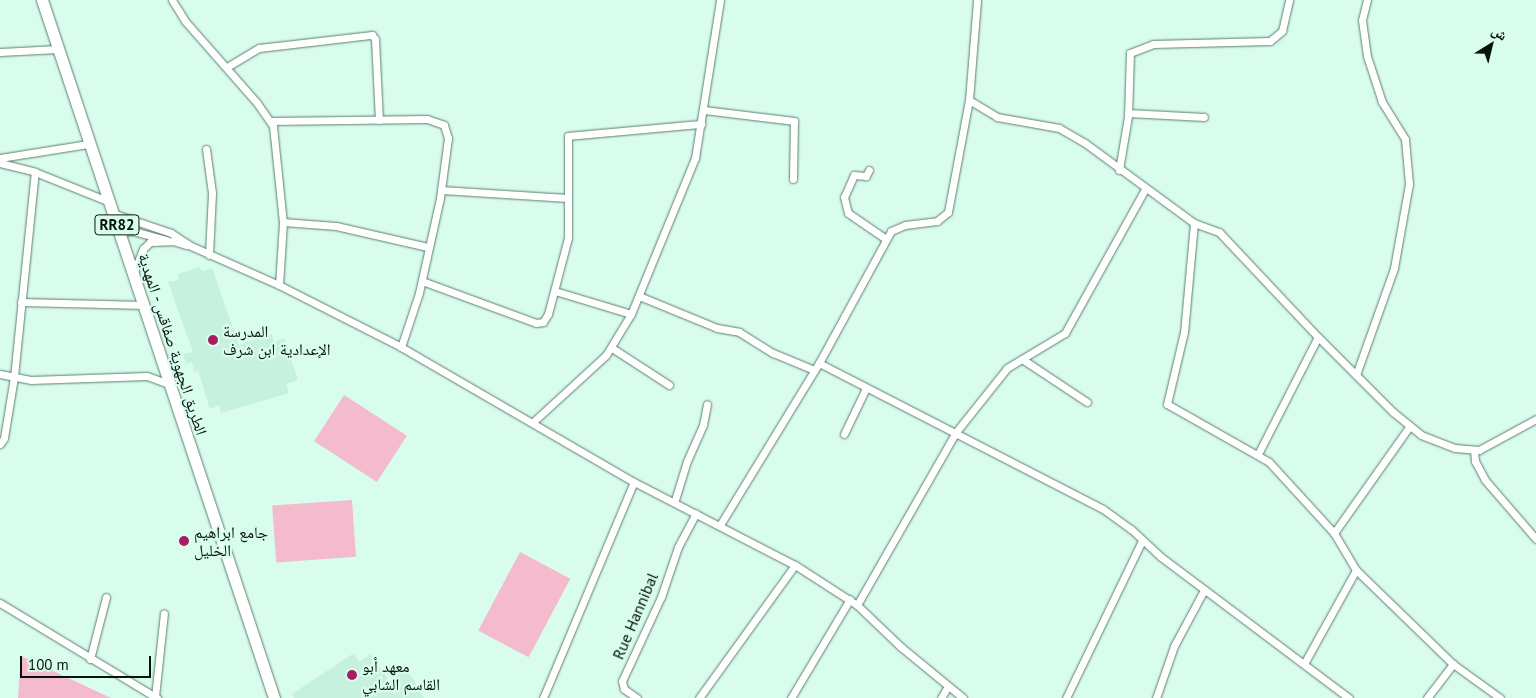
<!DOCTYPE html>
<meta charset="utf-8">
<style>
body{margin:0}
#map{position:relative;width:1536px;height:698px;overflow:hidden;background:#d9fded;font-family:"PT Sans","Noto Naskh Arabic",sans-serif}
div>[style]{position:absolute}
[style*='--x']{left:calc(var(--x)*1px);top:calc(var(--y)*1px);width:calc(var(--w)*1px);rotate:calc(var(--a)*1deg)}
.built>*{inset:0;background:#c6f1df}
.green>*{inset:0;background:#f4bbce;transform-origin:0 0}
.roads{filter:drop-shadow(0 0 1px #5d7d6f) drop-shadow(0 0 1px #5d7d6f)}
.minor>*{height:7px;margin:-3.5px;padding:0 3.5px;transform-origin:3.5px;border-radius:3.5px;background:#fff}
.primary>*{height:11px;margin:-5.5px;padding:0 5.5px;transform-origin:5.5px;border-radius:5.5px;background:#fff}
.dots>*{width:14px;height:14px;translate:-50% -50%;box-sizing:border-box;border:2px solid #d9fded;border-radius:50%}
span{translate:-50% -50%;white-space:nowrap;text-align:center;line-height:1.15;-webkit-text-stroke:4.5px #d9fded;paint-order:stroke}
.shield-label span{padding:1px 4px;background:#d9fded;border:1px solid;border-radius:4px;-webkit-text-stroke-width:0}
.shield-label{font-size:15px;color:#06120d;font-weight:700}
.poi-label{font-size:16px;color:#06120d}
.left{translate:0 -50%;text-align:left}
.street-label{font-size:16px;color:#06120d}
.north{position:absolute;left:1466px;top:20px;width:50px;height:50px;-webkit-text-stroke:4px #d9fded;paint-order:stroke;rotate:36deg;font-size:14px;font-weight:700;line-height:20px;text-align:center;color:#06120d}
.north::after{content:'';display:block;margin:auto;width:18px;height:22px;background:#06120d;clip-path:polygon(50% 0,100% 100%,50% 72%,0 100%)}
.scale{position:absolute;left:20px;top:656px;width:131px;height:22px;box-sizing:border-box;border:2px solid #06120d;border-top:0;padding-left:6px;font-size:15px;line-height:18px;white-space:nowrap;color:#06120d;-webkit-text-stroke:4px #d9fded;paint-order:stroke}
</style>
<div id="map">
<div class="built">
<div style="clip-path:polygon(200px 267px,202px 271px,212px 268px,239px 345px,272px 334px,274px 342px,284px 338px,298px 380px,286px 384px,289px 393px,221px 413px,219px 405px,210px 409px,198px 371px,194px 372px,192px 362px,186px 364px,183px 354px,193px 352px,168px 282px,179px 280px,178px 274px)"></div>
<div style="clip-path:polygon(354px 653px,359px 662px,371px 654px,389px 681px,407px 669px,424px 698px,294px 698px,292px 694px)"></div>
</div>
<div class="green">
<div style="left:344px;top:395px;width:75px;height:55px;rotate:33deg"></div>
<div style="left:352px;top:500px;width:57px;height:80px;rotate:86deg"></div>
<div style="left:520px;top:552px;width:57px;height:89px;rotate:28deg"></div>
<div style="clip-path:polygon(21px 656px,111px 698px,18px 698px)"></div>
</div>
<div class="roads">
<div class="minor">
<div style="--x:172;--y:0;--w:25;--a:58"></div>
<div style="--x:185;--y:21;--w:109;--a:48.7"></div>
<div style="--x:257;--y:103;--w:28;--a:55"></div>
<div style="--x:273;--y:126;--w:97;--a:84.1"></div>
<div style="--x:283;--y:222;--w:63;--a:93.6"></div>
<div style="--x:0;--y:52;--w:58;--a:-3"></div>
<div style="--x:227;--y:67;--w:37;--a:-31"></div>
<div style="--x:259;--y:48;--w:114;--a:-6.6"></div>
<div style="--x:372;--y:35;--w:5;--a:53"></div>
<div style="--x:375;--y:39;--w:81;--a:87.2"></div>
<div style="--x:969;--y:100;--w:33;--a:31"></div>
<div style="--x:997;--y:117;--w:63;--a:10.1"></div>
<div style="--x:1059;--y:128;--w:30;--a:30"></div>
<div style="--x:1085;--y:143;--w:135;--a:36.3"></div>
<div style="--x:1194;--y:223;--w:27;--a:20"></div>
<div style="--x:1219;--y:232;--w:144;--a:46.7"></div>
<div style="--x:1318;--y:337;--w:106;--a:45"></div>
<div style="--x:1393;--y:412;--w:36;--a:39"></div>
<div style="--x:1421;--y:435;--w:36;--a:21"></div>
<div style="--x:1455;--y:448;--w:24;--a:5"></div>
<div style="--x:1479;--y:450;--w:65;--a:-28.5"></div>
<div style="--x:704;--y:110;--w:91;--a:7"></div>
<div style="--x:794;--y:121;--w:58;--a:91"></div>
<div style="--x:1128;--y:113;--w:76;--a:3"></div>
<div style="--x:271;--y:121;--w:156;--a:-0.7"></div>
<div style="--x:427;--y:119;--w:18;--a:19"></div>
<div style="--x:444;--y:125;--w:14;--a:73"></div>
<div style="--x:448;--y:138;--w:61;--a:97.6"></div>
<div style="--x:440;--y:198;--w:97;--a:102.5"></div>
<div style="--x:419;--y:293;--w:57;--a:108.4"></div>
<div style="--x:206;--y:149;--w:44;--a:82.2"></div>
<div style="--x:212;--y:193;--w:62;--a:92.8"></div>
<div style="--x:0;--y:158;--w:89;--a:-9"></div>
<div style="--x:0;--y:163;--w:36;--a:14"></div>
<div style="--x:35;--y:172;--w:78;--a:21.9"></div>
<div style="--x:869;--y:170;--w:7;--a:117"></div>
<div style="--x:866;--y:176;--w:12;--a:-175"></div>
<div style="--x:854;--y:175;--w:24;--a:114"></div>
<div style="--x:844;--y:197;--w:16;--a:76"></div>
<div style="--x:848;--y:213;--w:46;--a:34.4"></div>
<div style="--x:1119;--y:170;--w:55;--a:-80.5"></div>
<div style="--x:1128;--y:116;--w:63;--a:-88.2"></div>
<div style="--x:1130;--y:53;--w:25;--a:-21"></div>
<div style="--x:1153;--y:44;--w:117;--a:-1.5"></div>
<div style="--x:1270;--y:41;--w:16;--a:-40"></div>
<div style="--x:1282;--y:31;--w:32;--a:-77"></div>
<div style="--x:441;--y:190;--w:127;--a:3.6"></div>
<div style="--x:112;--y:213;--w:62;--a:18.7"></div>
<div style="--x:171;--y:233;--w:24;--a:33"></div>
<div style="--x:191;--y:246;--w:96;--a:23.9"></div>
<div style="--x:279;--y:285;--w:137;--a:26.9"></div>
<div style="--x:401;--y:347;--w:269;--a:30.1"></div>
<div style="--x:634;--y:482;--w:181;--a:27.3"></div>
<div style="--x:795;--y:565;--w:74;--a:32.8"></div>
<div style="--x:857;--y:605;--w:61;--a:43.7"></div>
<div style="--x:901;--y:647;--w:80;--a:39.4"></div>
<div style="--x:283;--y:222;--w:53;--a:4.3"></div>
<div style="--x:336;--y:226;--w:94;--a:12.9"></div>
<div style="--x:1194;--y:223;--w:109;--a:95.2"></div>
<div style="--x:1184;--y:332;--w:74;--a:103.3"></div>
<div style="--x:1167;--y:404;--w:117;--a:29.6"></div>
<div style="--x:1269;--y:462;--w:96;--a:47.5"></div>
<div style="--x:1334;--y:533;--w:43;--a:59.3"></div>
<div style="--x:1356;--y:570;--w:135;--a:44.1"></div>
<div style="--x:1453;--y:664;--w:58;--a:35.9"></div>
<div style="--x:119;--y:232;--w:14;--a:-4"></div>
<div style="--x:133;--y:231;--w:35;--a:15"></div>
<div style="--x:134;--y:272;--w:25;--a:-69"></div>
<div style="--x:143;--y:249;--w:10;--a:-45"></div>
<div style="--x:150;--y:242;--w:23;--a:-2"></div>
<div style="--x:173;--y:241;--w:14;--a:17"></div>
<div style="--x:422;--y:281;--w:121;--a:20.2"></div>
<div style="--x:536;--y:323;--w:7;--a:-8"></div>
<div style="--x:543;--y:322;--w:9;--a:-58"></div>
<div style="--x:548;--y:314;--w:79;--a:-75.3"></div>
<div style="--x:568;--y:238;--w:102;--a:-90"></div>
<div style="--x:568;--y:136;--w:134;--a:-5.2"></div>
<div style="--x:555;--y:291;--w:79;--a:16.8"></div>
<div style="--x:639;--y:296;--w:84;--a:22.3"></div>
<div style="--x:717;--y:328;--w:22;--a:10"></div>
<div style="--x:739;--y:332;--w:40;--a:32"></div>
<div style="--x:773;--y:353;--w:44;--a:22.5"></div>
<div style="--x:21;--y:302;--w:124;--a:1.4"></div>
<div style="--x:612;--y:348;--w:68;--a:33"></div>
<div style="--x:1022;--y:359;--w:78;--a:33.5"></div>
<div style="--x:819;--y:363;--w:319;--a:27.2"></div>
<div style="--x:1103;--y:509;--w:34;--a:36"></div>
<div style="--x:1131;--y:529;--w:41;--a:43"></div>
<div style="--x:1161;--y:557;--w:235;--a:36.9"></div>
<div style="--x:0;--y:374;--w:32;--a:11"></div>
<div style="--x:31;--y:380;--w:116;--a:-2"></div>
<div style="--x:147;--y:376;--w:23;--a:20"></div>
<div style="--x:1356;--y:375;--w:114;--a:-70.4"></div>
<div style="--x:1394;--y:268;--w:85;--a:-79.9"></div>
<div style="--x:1409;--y:184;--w:45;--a:-95.1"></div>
<div style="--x:1405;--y:139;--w:44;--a:-121.9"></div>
<div style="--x:1382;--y:102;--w:48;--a:-108.1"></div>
<div style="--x:1367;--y:56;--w:36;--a:-98"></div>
<div style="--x:1362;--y:20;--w:21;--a:-76"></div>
<div style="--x:533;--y:422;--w:99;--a:-42.5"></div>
<div style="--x:606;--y:355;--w:48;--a:-58.6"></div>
<div style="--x:631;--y:314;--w:169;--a:-67.7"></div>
<div style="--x:695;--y:158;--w:160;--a:-81"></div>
<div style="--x:844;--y:434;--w:51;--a:-64.4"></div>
<div style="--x:0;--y:444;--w:7;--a:-56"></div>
<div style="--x:4;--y:438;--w:62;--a:-80.7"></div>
<div style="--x:14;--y:377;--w:206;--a:-84.2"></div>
<div style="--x:1474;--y:450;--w:11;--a:85"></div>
<div style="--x:1475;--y:461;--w:21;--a:62"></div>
<div style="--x:1485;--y:480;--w:78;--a:49.2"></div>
<div style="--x:1258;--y:454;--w:131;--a:-62.9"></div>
<div style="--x:675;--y:500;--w:41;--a:-72.9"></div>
<div style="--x:687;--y:461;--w:39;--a:-66"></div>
<div style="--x:703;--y:425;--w:21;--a:-79"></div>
<div style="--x:720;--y:525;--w:190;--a:-58.6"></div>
<div style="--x:819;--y:363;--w:150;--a:-61.4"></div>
<div style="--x:891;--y:231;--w:15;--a:-23"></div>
<div style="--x:905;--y:225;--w:32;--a:-7"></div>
<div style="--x:937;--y:221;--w:14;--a:-39"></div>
<div style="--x:948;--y:212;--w:114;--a:-79.4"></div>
<div style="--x:969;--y:100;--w:100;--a:-85.4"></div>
<div style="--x:1334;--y:533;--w:130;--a:-54.7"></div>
<div style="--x:0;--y:603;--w:184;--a:31.2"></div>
<div style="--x:857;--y:605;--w:199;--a:-60.2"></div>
<div style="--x:956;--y:432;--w:82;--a:-51.4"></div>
<div style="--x:1007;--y:368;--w:68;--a:-31.1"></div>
<div style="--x:1065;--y:333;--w:165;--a:-60.9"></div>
<div style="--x:90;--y:659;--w:64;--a:-75.5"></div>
<div style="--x:1305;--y:662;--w:105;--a:-61"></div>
<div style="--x:155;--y:697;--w:84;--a:-83.9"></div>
<div style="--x:543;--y:698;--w:234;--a:-67.2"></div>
<div style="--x:637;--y:698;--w:16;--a:-145"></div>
<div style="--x:624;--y:689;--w:8;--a:-104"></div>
<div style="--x:622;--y:681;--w:93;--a:-65.1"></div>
<div style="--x:661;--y:597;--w:53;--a:-71.2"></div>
<div style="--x:678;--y:547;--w:38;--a:-62"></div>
<div style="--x:699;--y:698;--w:164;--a:-54.2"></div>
<div style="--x:791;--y:698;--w:115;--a:-59.2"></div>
<div style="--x:941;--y:698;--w:14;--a:-60"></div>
<div style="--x:1066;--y:698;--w:174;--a:-64.2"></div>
<div style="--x:1156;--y:698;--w:55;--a:-70.9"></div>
<div style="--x:1174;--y:646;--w:64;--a:-61.8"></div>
<div style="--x:1427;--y:698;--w:43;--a:-52.6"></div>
</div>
<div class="primary">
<div style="--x:42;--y:0;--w:736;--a:71.61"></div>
</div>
</div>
<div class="dots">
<div style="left:213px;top:340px;background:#a71d62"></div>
<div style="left:184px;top:541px;background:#a71d62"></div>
<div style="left:352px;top:675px;background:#a71d62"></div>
</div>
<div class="shield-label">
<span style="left:117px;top:225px">RR82</span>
</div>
<div class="poi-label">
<span class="left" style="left:223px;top:340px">المدرسة<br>الإعدادية ابن شرف</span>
<span class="left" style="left:194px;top:541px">جامع ابراهيم<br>الخليل</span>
<span class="left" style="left:362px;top:675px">معهد أبو<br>القاسم الشابي</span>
</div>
<div class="street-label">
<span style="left:173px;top:344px;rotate:72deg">الطريق الجهوية صفاقس - المهدية</span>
<span style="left:635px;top:616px;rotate:-67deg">Rue Hannibal</span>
</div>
<div class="north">ش</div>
<div class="scale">100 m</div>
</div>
